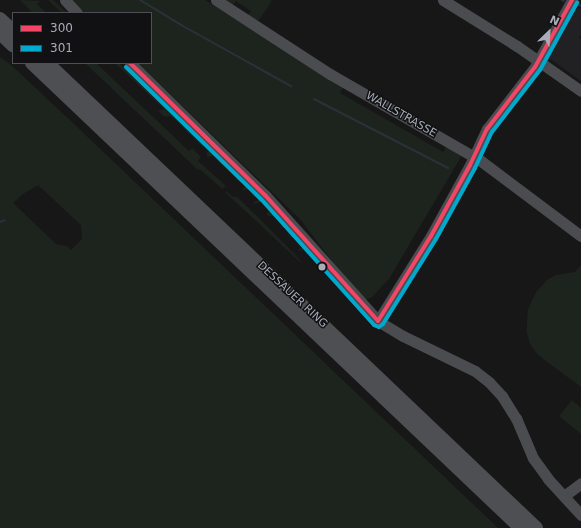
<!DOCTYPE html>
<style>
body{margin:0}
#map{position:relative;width:581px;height:528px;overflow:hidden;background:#171717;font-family:"DejaVu Sans",sans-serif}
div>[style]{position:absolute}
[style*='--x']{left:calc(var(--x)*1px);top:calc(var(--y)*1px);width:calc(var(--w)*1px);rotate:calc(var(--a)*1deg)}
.built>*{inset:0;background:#212123}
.green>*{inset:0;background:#1d241e}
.stream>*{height:2px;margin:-1px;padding:0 1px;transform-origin:1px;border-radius:1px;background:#2a3239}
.minor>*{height:11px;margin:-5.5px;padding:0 5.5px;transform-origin:5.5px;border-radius:5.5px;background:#4b4c50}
.major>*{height:14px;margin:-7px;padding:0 7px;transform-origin:7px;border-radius:7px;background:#4d4f52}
.bus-1>*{height:4px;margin:-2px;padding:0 2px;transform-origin:2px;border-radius:2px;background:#f34667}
.bus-2>*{height:4px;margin:-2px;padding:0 2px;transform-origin:2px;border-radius:2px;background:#00a9ce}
.dots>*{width:11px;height:11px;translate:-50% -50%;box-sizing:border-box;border:2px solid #111113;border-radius:50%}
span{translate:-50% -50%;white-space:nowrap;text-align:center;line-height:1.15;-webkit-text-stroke:3px #111113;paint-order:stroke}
.street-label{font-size:11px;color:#a8adb8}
.legend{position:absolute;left:12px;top:12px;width:140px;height:52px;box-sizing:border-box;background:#111113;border:1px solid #4d4f55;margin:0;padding:5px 7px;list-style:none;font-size:12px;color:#a8adb8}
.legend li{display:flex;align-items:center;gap:8px;height:20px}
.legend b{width:20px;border:1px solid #4d4f55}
.north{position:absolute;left:529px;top:12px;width:40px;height:40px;-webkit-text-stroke:3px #111113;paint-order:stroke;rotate:25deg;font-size:11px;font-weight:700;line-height:16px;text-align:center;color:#a8adb8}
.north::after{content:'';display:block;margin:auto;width:14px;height:18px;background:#a8adb8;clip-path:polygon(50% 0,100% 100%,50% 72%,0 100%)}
</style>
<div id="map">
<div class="built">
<div style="clip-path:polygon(577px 8px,581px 9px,581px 34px,579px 38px,581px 39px,581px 81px,549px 58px)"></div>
</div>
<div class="green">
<div style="clip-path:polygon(20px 0,40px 1px,37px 4px,46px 13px,33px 13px)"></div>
<div style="clip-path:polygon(48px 0,53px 0,67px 13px,62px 13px)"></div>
<div style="clip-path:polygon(69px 0,205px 0,344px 86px,340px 93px,443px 152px,447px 146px,462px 155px,389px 279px,372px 297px,365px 300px,335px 265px,300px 219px,138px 63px,151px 63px,151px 13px,86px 13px)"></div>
<div style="clip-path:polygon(225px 0,270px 0,272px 1px,259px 20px,256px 21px,248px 15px,251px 11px,236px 1px,233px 5px)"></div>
<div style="clip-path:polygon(evenodd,0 57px,10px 64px,74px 124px,498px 528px,0 528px,0 57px,38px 185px,81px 225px,82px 239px,71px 250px,67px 246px,56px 244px,13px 203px,23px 194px,38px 185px)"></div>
<div style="clip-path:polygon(85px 63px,96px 63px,189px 151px,192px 148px,201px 157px,198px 161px,226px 186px,222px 189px,200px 169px,198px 170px)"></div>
<div style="clip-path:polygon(115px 63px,119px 63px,204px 144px,203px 147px,171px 116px,165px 117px,158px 111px,164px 109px)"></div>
<div style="clip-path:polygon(210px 151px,243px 182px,241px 183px,213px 156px,207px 157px,207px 152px)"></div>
<div style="clip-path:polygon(246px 185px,270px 209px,305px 248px,303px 251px,298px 250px,298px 249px,303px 248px,294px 238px,286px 236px,292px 236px,285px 228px,278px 227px,283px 226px,275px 216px,268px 216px,266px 213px,271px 212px,261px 202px,255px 204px,253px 202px,259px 200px,249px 190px,241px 190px)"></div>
<div style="clip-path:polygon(226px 191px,233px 197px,237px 197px,259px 218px,301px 261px,300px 262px,225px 192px)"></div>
<div style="clip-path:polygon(581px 265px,581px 387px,538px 355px,530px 344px,527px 333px,527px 322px,528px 310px,532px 300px,537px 291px,547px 280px,556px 275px,575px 272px)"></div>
<div style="clip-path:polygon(572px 400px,581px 408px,581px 434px,559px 416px)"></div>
</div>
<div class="stream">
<div style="--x:140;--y:0;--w:50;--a:31.2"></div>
<div style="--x:183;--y:26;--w:124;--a:29.1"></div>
<div style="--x:562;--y:0;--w:2;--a:27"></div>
<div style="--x:579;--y:5;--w:2;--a:27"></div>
<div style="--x:314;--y:99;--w:151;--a:27.2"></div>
<div style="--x:0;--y:222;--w:5;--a:-22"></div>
</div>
<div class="minor">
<div style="--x:65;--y:0;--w:18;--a:47"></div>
<div style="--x:216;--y:0;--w:136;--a:33"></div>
<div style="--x:330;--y:74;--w:174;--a:29.9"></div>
<div style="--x:481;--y:161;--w:125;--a:36.9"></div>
<div style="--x:443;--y:0;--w:87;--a:31.9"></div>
<div style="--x:517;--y:46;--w:78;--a:35.1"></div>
<div style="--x:130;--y:63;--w:189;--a:44.4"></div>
<div style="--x:265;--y:195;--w:169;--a:48.1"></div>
<div style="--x:378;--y:321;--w:29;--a:31"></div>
<div style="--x:403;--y:336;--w:80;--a:25.9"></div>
<div style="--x:475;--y:371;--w:18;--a:38"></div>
<div style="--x:489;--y:382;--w:19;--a:47"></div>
<div style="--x:502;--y:396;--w:26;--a:58"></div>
<div style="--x:516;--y:418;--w:43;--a:67"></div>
<div style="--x:533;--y:458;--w:26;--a:54"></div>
<div style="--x:548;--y:479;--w:49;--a:47.5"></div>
<div style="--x:378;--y:321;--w:100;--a:-58.1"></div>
<div style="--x:431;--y:236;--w:81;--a:-61.2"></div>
<div style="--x:470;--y:165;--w:40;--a:-65"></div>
<div style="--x:487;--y:129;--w:78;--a:-52.3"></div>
<div style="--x:535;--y:67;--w:77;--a:-61.1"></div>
<div style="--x:564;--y:496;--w:21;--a:-37"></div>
</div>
<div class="major">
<div style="--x:0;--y:19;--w:18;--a:43"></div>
<div style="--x:0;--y:33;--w:18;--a:43"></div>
<div style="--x:32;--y:63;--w:675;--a:43.56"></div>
<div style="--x:47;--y:63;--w:675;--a:43.56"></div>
</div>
<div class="bus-1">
<div style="--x:130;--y:63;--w:189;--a:44.4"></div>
<div style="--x:265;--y:195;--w:169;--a:48.1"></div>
<div style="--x:378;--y:321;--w:100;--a:-58.1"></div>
<div style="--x:431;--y:236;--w:81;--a:-61.2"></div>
<div style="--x:470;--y:165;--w:40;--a:-65"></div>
<div style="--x:487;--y:129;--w:78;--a:-52.3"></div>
<div style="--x:535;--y:67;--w:77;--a:-61.1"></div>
</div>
<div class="bus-2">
<div style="--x:126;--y:67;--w:189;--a:44.4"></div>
<div style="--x:261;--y:199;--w:169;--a:48.1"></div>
<div style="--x:374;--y:325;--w:5;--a:22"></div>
<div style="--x:379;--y:327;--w:5;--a:-37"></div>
<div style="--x:383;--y:324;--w:100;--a:-58.1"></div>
<div style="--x:436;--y:239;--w:81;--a:-61.2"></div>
<div style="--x:475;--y:168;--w:40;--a:-65"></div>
<div style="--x:492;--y:132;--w:78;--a:-52.3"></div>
<div style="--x:540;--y:70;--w:77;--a:-61.1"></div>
</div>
<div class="dots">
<div style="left:322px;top:267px;background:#a8adb8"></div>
</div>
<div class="street-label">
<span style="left:401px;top:115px;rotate:30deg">WALLSTRASSE</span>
<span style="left:292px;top:295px;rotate:43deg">DESSAUER RING</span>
</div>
<ul class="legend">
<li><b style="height:5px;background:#f34667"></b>300</li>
<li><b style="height:5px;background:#00a9ce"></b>301</li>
</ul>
<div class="north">N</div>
</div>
